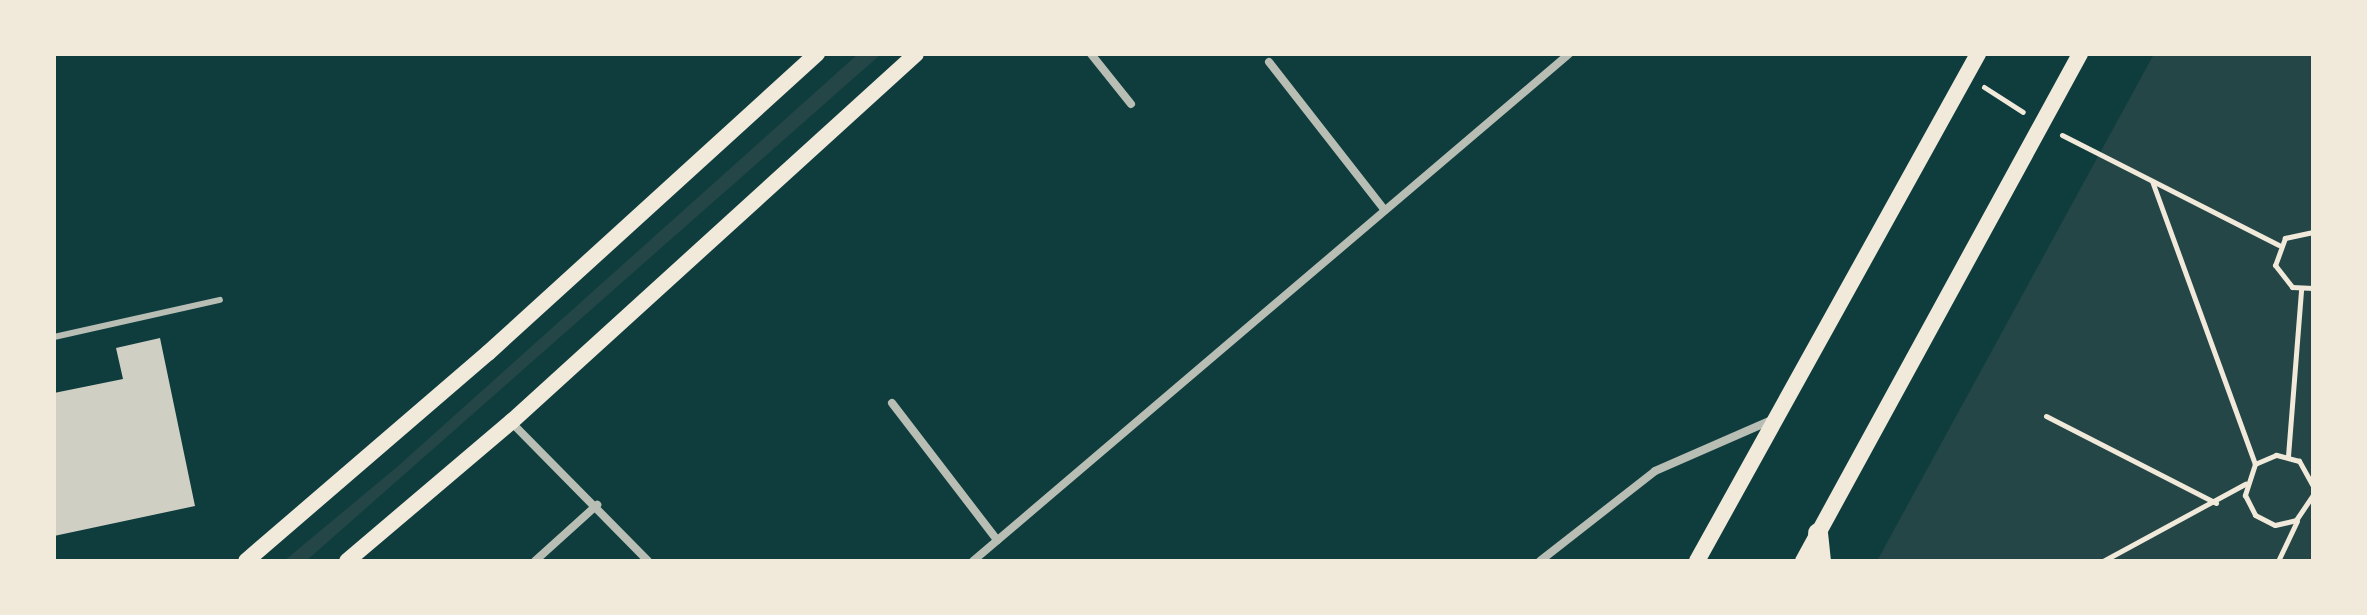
<!DOCTYPE html>
<style>
body{margin:0}
#map{position:relative;width:2367px;height:615px;overflow:hidden;background:#0f3d3e;font-family:"Source Sans 3",sans-serif}
div>[style]{position:absolute}
[style*='--x']{left:calc(var(--x)*1px);top:calc(var(--y)*1px);width:calc(var(--w)*1px);rotate:calc(var(--a)*1deg)}
.green>*{inset:0;background:#244646}
.building>*{inset:0;background:#cfcfc3}
.path>*{height:5px;margin:-2.5px;padding:0 2.5px;transform-origin:2.5px;border-radius:2.5px;background:#f1e9da}
.service>*{height:6px;margin:-3px;padding:0 3px;transform-origin:3px;border-radius:3px;background:#b8beb3}
.minor>*{height:8px;margin:-4px;padding:0 4px;transform-origin:4px;border-radius:4px;background:#b8beb3}
.secondary>*{height:16px;margin:-8px;padding:0 8px;transform-origin:8px;border-radius:8px;background:#f1e9da}
.primary>*{height:20px;margin:-10px;padding:0 10px;transform-origin:10px;border-radius:10px;background:#f1e9da}
span{translate:-50% -50%;white-space:nowrap;text-align:center;line-height:1.15;-webkit-text-stroke:7px #f1e9da;paint-order:stroke}
.frame{position:absolute;inset:0;border:56px solid #f1e9da;pointer-events:none}
</style>
<div id="map">
<div class="green">
<div style="clip-path:polygon(858px 54px,881px 54px,306px 561px,284px 561px,397px 467px)"></div>
<div style="clip-path:polygon(2154px 54px,2313px 54px,2313px 561px,1877px 561px)"></div>
</div>
<div class="building">
<div style="clip-path:polygon(160px 338px,195px 506px,54px 536px,54px 393px,123px 379px,116px 348px)"></div>
</div>
<div class="path">
<div style="--x:1984;--y:87;--w:46;--a:32.7"></div>
<div style="--x:2062;--y:135;--w:243;--a:26.9"></div>
<div style="--x:2152;--y:181;--w:301;--a:70"></div>
<div style="--x:2313;--y:232;--w:29;--a:168"></div>
<div style="--x:2285;--y:238;--w:29;--a:110"></div>
<div style="--x:2275;--y:265;--w:28;--a:52"></div>
<div style="--x:2292;--y:287;--w:21;--a:3"></div>
<div style="--x:2046;--y:416;--w:191;--a:27.1"></div>
<div style="--x:2288;--y:456;--w:167;--a:-85.5"></div>
<div style="--x:2313;--y:486;--w:29;--a:-119"></div>
<div style="--x:2299;--y:461;--w:24;--a:-165"></div>
<div style="--x:2276;--y:455;--w:23;--a:157"></div>
<div style="--x:2255;--y:464;--w:33;--a:108"></div>
<div style="--x:2245;--y:495;--w:22;--a:63"></div>
<div style="--x:2255;--y:515;--w:22;--a:27"></div>
<div style="--x:2275;--y:525;--w:22;--a:-13"></div>
<div style="--x:2296;--y:520;--w:30;--a:-56"></div>
<div style="--x:2103;--y:561;--w:162;--a:-28.5"></div>
<div style="--x:2278;--y:561;--w:44;--a:-64.6"></div>
</div>
<div class="service">
<div style="--x:54;--y:337;--w:170;--a:-12.6"></div>
</div>
<div class="minor">
<div style="--x:1091;--y:54;--w:64;--a:51.3"></div>
<div style="--x:1269;--y:62;--w:187;--a:52"></div>
<div style="--x:892;--y:403;--w:173;--a:52.5"></div>
<div style="--x:511;--y:422;--w:195;--a:45.4"></div>
<div style="--x:535;--y:561;--w:84;--a:-42.1"></div>
<div style="--x:973;--y:561;--w:782;--a:-40.39"></div>
<div style="--x:1540;--y:561;--w:146;--a:-38"></div>
<div style="--x:1655;--y:471;--w:128;--a:-23.6"></div>
</div>
<div class="secondary">
<div style="--x:246;--y:561;--w:319;--a:-40.7"></div>
<div style="--x:488;--y:353;--w:445;--a:-42.3"></div>
<div style="--x:347;--y:561;--w:215;--a:-40.3"></div>
<div style="--x:511;--y:422;--w:547;--a:-42.26"></div>
<div style="--x:1697;--y:561;--w:580;--a:-61"></div>
<div style="--x:1803;--y:561;--w:578;--a:-61.35"></div>
</div>
<div class="primary">
<div style="--x:1818;--y:533;--w:28;--a:84"></div>
</div>
<div class="frame"></div>
</div>
